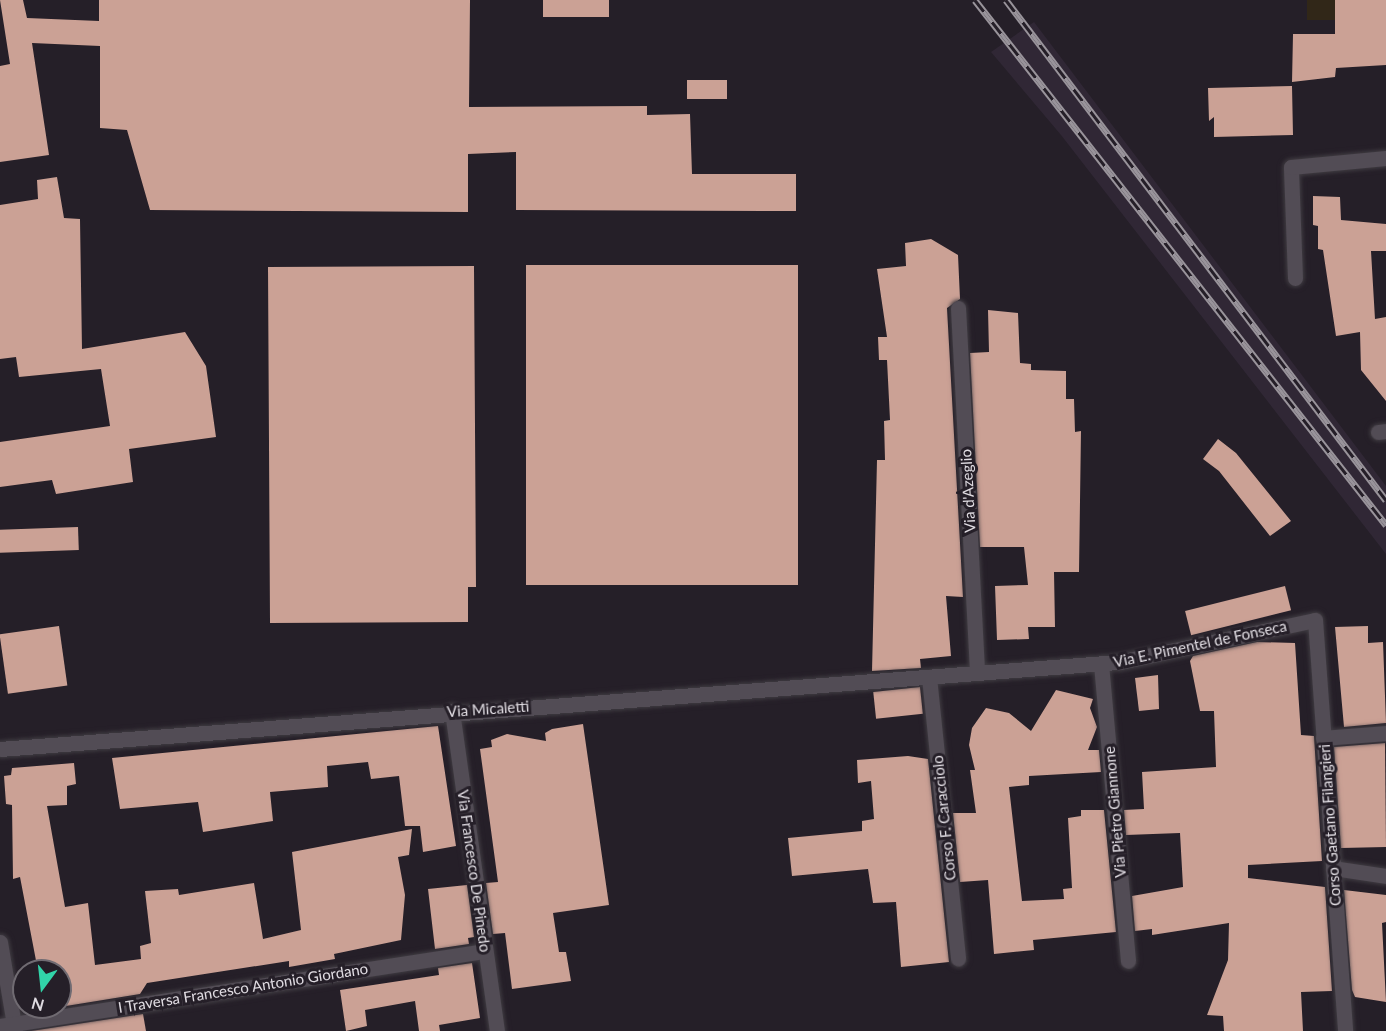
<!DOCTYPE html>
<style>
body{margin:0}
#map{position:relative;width:1386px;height:1031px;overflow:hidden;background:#251f28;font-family:Lato,sans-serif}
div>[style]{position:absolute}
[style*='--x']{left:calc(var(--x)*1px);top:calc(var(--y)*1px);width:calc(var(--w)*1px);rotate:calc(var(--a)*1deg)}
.built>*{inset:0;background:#302735}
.education>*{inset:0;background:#312718;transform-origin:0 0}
.building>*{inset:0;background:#cba195;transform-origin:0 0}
.roads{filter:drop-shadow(0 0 2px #403c42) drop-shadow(0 0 2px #403c42)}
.minor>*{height:15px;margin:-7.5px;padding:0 7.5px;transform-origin:7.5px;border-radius:7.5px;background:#524c55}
.rail>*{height:7px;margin-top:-3.5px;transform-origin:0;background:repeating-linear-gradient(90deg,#251f28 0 14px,#99949b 0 28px);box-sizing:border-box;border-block:2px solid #99949b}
span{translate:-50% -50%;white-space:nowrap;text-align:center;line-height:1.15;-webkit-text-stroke:6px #251f28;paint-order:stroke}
.street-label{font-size:15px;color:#e0dce2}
.north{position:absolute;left:12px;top:959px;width:60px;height:60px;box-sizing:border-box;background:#251f28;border:2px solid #706b72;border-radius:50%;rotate:195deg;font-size:16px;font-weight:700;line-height:24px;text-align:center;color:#e0dce2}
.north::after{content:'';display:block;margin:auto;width:21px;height:27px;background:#31d4a9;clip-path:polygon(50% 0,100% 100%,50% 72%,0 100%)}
</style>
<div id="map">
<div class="built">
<div style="clip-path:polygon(1034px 22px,1386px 486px,1386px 554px,1061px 135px,991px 52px)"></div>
</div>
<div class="education">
<div style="left:1307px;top:0;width:79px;height:20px"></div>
</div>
<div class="building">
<div style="clip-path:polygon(0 0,23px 0,27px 18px,99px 21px,99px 0,470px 0,469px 107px,647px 106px,647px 115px,690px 114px,692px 174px,796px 174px,796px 211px,516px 210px,516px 152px,468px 154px,468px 212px,150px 210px,127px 130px,100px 128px,100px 46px,32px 43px,49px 155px,0 162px,0 66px,10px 64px)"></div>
<div style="left:543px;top:0;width:66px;height:17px"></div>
<div style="clip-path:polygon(1335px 0,1386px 0,1386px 65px,1336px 68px,1335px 77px,1292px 82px,1293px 34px,1335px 34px)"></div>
<div style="left:727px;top:80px;width:19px;height:40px;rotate:90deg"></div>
<div style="clip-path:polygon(1292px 86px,1293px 135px,1214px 137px,1214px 117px,1209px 121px,1208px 88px)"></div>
<div style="clip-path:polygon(57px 177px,64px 218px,80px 219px,82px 349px,185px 332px,206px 366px,216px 437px,129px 449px,133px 482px,56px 494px,52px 480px,0 487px,0 442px,110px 426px,101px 369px,19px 377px,16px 357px,0 359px,0 205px,38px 199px,37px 180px)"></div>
<div style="clip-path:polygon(1313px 196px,1340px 197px,1341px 220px,1386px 224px,1386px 251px,1371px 251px,1375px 319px,1386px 317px,1386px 401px,1361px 370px,1360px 332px,1336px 336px,1323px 250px,1318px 249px,1318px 226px,1313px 225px)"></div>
<div style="clip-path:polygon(931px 239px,958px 255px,960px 299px,947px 308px,963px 597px,946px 596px,951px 656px,920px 659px,921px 668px,872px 671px,877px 460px,885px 460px,884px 421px,890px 420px,887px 360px,879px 360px,878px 337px,887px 337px,877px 269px,906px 266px,905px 243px)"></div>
<div style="left:526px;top:265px;width:272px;height:320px"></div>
<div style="clip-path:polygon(474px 266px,476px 587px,468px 587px,468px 622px,270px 623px,268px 267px)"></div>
<div style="clip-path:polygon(988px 310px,1018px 313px,1020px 363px,1031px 364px,1031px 370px,1066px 371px,1066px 399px,1074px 399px,1075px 432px,1081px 431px,1079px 572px,1054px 572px,1055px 627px,1028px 627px,1029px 639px,997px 640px,995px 586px,1028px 585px,1024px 547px,980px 547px,970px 353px,989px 352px)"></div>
<div style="clip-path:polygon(1218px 439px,1236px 453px,1291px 521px,1270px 536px,1219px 471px,1203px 459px)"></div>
<div style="left:78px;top:527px;width:23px;height:79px;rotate:88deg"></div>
<div style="left:1285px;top:586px;width:25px;height:103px;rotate:76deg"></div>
<div style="left:59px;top:626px;width:60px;height:60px;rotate:82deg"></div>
<div style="clip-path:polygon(1368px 626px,1368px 643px,1383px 642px,1386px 723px,1344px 727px,1335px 627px)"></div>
<div style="clip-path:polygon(1257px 642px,1295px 643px,1301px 735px,1314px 736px,1322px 861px,1248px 865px,1248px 878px,1325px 887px,1332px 991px,1301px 992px,1303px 1031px,1224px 1031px,1223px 1016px,1207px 1015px,1228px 960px,1229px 923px,1152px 935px,1152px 929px,1135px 931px,1132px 896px,1183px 887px,1180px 833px,1126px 835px,1124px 810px,1144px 809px,1142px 772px,1216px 767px,1214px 711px,1200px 711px,1190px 661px,1193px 656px)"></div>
<div style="clip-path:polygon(1158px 675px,1159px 709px,1139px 711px,1135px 678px)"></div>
<div style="left:920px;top:687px;width:27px;height:47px;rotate:84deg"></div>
<div style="clip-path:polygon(1056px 690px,1093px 699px,1090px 708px,1097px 727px,1088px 750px,1099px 750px,1101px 772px,1029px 776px,1029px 785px,1009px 787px,1022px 901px,1064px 899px,1063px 889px,1072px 888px,1068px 818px,1081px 816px,1081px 810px,1104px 810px,1116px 932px,1033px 940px,1034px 950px,994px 954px,988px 880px,960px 882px,953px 813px,976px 813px,970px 770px,975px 770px,969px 745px,972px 728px,986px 708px,1009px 713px,1031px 731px)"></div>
<div style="clip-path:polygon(583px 724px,609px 905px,553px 913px,559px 952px,566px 952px,571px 981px,512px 989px,505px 933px,493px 934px,486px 883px,498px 882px,480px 749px,492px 747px,491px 740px,507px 734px,546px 741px,545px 733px,552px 729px)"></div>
<div style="clip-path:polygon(438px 726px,456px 846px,423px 852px,420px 826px,405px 826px,399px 776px,371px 779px,368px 762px,327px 766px,328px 787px,270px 792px,273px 821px,203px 832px,198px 802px,120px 809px,112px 758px)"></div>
<div style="clip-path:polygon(1385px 743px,1386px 847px,1341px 848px,1334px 747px)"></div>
<div style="clip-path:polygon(908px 756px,928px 759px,949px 962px,901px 967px,896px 902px,873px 903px,868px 869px,792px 876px,788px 838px,862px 831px,862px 821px,874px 819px,871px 781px,858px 783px,857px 760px)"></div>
<div style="clip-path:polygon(74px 763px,76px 784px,67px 786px,67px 805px,47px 806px,65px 907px,88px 903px,95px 965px,141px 959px,140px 946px,151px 943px,145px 891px,178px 889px,179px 895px,254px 883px,263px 939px,301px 930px,292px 852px,412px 829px,409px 855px,398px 857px,405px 895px,401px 940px,334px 954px,335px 959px,289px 967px,289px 961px,147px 983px,140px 994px,60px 1007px,60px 971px,38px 971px,20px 877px,13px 879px,12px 805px,6px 804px,4px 776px,11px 775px,12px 768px)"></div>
<div style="clip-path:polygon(467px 885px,474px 937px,468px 938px,469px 944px,435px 949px,428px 889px)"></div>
<div style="clip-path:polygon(1344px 890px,1386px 895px,1386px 922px,1382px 923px,1386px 1002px,1355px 997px,1352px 990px)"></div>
<div style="clip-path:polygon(472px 963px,480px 1018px,439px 1025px,440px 1031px,419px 1031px,415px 1001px,365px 1010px,367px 1026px,346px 1031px,340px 990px,439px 975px,438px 968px)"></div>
<div style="clip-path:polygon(143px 1014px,146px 1031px,31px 1031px)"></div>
</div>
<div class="roads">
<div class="minor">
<div style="--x:1295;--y:278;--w:111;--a:-92.1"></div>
<div style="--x:1291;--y:167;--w:95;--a:-5.4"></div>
<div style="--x:958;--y:308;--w:365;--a:87"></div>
<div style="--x:1378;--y:432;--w:8;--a:-7"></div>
<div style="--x:1101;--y:664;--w:298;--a:84.8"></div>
<div style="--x:929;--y:677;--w:283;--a:84.1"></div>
<div style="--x:452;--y:711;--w:323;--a:82"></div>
<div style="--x:1323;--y:738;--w:63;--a:-4.5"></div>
<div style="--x:0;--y:749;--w:1122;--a:-4.45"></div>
<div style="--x:1119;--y:662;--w:200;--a:-12.1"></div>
<div style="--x:1315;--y:620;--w:412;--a:85.8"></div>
<div style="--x:1333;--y:868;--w:54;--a:8.6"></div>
<div style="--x:0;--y:942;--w:90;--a:80.4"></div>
<div style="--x:0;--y:1026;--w:491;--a:-8.8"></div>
</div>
</div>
<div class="rail">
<div style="--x:975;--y:0;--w:667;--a:51.94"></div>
<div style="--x:1006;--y:0;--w:628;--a:52.77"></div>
</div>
<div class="street-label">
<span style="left:968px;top:491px;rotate:-93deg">Via d'Azeglio</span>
<span style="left:1200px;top:644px;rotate:-12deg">Via E. Pimentel de Fonseca</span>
<span style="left:488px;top:709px;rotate:-4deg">Via Micaletti</span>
<span style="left:1115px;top:812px;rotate:-95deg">Via Pietro Giannone</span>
<span style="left:944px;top:818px;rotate:-96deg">Corso F. Caracciolo</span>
<span style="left:1330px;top:825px;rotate:-94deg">Corso Gaetano Filangieri</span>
<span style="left:474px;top:871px;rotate:82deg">Via Francesco De Pinedo</span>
<span style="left:243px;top:988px;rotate:-9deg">I Traversa Francesco Antonio Giordano</span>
</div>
<div class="north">N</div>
</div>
